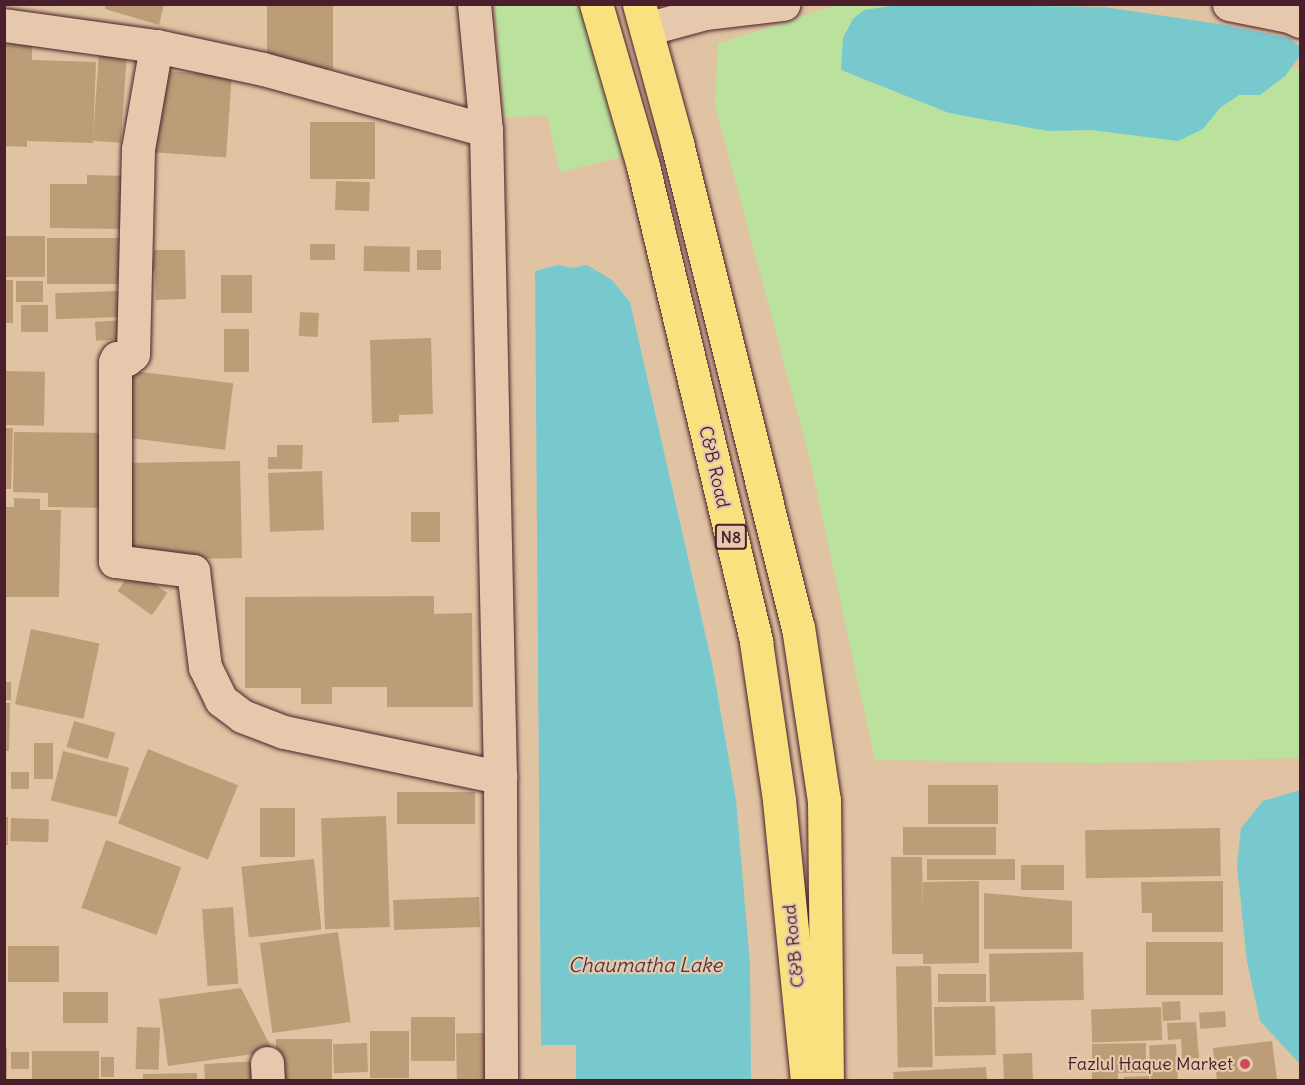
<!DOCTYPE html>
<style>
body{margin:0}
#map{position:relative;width:1305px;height:1085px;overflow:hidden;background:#e0c3a2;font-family:Delius,sans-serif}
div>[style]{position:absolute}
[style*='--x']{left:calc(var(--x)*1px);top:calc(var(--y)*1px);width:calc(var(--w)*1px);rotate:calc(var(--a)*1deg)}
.green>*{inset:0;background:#bbe29d}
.water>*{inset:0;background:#78c9ce}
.building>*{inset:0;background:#bc9d78;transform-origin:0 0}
.roads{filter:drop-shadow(0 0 2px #4a1f2b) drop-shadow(0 0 2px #4a1f2b)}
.street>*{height:33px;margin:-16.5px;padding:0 16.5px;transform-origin:16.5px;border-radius:16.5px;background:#e6c9ad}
.highway>*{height:33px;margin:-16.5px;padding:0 16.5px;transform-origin:16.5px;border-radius:16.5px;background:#fae180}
.dots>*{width:16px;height:16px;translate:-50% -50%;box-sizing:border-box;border:3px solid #e6c9ad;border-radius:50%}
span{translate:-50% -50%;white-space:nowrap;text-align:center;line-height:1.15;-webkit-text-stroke:4.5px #e6c9ad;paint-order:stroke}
.shield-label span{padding:2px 4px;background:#e6c9ad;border:2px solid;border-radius:4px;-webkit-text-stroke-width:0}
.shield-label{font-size:16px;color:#4a1f2b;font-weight:700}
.street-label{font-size:18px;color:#4a1f2b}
.poi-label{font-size:18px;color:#4a1f2b}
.right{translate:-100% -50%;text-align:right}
.water-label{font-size:20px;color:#513843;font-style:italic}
.frame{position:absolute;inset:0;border:6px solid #4a1f2b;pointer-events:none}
</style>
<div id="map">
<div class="green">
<div style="clip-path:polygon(495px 5px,590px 5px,630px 155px,560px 172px,547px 116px,504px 117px)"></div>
<div style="clip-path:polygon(837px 5px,1074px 5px,1300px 70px,1300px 758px,1099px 763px,875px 760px,809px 456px,715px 105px,718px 44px)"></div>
</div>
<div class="water">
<div style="clip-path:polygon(903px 4px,1104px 7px,1219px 24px,1289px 38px,1300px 47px,1300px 56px,1285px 76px,1260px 95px,1239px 95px,1220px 108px,1203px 129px,1178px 141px,1091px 130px,1048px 131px,949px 113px,841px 70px,843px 38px,853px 19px,864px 10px)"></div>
<div style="clip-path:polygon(558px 265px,572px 268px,587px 265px,612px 280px,630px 302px,713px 668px,736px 800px,750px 964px,751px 1080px,576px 1080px,576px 1045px,541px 1045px,535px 271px)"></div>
<div style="clip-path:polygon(1300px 790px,1300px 1064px,1260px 1021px,1247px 962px,1237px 865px,1241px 828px,1263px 801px)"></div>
</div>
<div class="building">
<div style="clip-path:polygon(106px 4px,164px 4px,159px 25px,105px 9px)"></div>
<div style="left:267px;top:4px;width:66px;height:65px"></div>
<div style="clip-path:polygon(4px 44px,32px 45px,32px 60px,96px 62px,93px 143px,27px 141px,27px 147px,4px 146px)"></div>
<div style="left:99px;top:52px;width:28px;height:89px;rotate:4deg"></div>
<div style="left:152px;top:70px;width:80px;height:82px;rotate:4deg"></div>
<div style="left:375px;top:122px;width:57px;height:65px;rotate:90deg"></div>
<div style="clip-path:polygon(87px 175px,127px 176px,127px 229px,50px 228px,50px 184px,87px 184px)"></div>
<div style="left:336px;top:181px;width:34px;height:29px;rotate:2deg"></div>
<div style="left:6px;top:236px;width:39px;height:41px"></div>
<div style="left:47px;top:238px;width:73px;height:46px"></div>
<div style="left:310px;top:244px;width:25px;height:16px"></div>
<div style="left:364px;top:246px;width:46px;height:25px;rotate:1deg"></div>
<div style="clip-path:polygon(154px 250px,185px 250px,186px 299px,156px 300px,155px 271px,142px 272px,141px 258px,154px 258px)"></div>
<div style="left:417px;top:250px;width:24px;height:20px"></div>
<div style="left:221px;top:275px;width:31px;height:38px"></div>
<div style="left:4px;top:280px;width:9px;height:43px"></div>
<div style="left:16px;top:281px;width:27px;height:21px"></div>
<div style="left:120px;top:291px;width:26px;height:65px;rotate:88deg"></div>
<div style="left:21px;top:305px;width:27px;height:27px"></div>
<div style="left:300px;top:312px;width:19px;height:24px;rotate:3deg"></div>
<div style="left:127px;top:320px;width:19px;height:32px;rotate:87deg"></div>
<div style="left:224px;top:329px;width:25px;height:43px"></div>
<div style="clip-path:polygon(431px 338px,433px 414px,399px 415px,399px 422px,372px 423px,370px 340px)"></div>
<div style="left:125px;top:370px;width:109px;height:67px;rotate:7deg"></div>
<div style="left:4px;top:371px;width:41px;height:54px;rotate:1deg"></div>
<div style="clip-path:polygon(4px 428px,13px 428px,11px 489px,4px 489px)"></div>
<div style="clip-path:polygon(14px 432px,109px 433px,108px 508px,48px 507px,48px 493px,13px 492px)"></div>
<div style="clip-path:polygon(277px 445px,303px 445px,302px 469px,268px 469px,268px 457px,277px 457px)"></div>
<div style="clip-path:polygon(240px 461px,242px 558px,157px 560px,127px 552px,125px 463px)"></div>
<div style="left:322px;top:471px;width:59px;height:54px;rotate:88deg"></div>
<div style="clip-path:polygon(14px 498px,40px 499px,40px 510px,61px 510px,59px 597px,4px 597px,4px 507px,14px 507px)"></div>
<div style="left:411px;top:512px;width:29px;height:30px"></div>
<div style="left:133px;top:569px;width:42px;height:27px;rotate:35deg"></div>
<div style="clip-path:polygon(434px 596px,434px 614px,472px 613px,473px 707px,387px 707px,387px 687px,332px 687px,332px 704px,301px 704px,301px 688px,245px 688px,245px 597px)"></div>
<div style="left:31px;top:629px;width:70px;height:77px;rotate:12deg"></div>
<div style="left:4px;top:682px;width:7px;height:18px"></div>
<div style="clip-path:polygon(4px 703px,10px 703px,9px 751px,4px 751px)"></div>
<div style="left:74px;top:721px;width:43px;height:27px;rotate:16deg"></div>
<div style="left:34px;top:743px;width:19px;height:36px"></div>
<div style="left:148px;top:749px;width:97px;height:80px;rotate:22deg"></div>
<div style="left:63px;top:751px;width:68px;height:51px;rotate:14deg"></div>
<div style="left:11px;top:772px;width:18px;height:17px"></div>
<div style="left:928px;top:785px;width:70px;height:39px"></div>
<div style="left:397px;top:792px;width:78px;height:32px"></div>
<div style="left:260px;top:808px;width:35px;height:49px"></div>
<div style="left:386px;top:816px;width:111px;height:65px;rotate:88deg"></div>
<div style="left:4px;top:817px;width:4px;height:28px"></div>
<div style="left:11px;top:818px;width:38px;height:23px;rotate:2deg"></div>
<div style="left:903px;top:827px;width:93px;height:28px"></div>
<div style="left:1220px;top:828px;width:48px;height:135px;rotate:89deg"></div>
<div style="left:106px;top:840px;width:80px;height:72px;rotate:20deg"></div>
<div style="clip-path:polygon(891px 857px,922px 857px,923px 916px,923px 882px,979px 881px,979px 963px,923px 964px,923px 954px,892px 954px)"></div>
<div style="left:314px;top:859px;width:71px;height:73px;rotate:84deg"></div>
<div style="left:927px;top:859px;width:88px;height:21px"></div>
<div style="left:1021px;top:865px;width:43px;height:25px"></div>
<div style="clip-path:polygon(1223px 881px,1223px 932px,1152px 932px,1152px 913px,1142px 913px,1141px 882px)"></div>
<div style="clip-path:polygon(984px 893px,1072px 901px,1072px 949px,984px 949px)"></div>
<div style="left:479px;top:897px;width:30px;height:86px;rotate:88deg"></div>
<div style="left:233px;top:907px;width:77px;height:31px;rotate:86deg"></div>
<div style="left:338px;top:932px;width:91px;height:79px;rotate:82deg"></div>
<div style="left:1223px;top:942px;width:53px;height:77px;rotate:90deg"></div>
<div style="left:8px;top:946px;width:51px;height:36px"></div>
<div style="left:1083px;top:952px;width:48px;height:94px;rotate:89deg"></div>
<div style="left:931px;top:966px;width:101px;height:35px;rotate:89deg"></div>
<div style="left:986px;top:974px;width:28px;height:48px;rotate:90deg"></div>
<div style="clip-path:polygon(241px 988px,273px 1051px,168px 1066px,159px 999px)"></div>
<div style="left:63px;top:992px;width:45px;height:31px"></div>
<div style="left:1180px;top:1001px;width:19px;height:18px;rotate:87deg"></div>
<div style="left:995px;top:1006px;width:49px;height:61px;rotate:89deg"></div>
<div style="left:1161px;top:1007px;width:33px;height:70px;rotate:88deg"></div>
<div style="left:1225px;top:1011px;width:16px;height:26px;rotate:86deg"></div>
<div style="left:411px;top:1017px;width:44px;height:44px"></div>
<div style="clip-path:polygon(1196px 1022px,1199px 1058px,1182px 1059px,1181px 1039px,1168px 1040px,1167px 1023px)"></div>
<div style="left:137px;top:1027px;width:23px;height:42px;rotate:2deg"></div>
<div style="left:370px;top:1031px;width:39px;height:47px"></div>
<div style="left:485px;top:1033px;width:47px;height:29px;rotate:89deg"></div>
<div style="left:332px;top:1039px;width:41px;height:56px;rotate:90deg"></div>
<div style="clip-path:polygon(1272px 1041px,1277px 1080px,1217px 1080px,1213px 1048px)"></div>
<div style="left:367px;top:1043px;width:29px;height:34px;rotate:88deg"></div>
<div style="clip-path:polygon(1146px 1043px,1146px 1073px,1118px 1073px,1118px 1080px,1092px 1080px,1092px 1044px)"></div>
<div style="left:1176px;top:1044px;width:36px;height:27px;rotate:87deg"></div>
<div style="left:4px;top:1048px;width:3px;height:32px"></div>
<div style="left:32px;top:1051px;width:67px;height:29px"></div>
<div style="left:11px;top:1052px;width:18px;height:17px"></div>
<div style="left:1032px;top:1053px;width:27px;height:29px;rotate:88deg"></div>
<div style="left:101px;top:1057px;width:13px;height:20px"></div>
<div style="left:262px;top:1061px;width:19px;height:58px;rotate:87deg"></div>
<div style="clip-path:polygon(986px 1067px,987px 1080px,894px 1080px,893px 1072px)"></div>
<div style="clip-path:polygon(197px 1073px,197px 1080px,143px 1080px,143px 1074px)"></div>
<div style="clip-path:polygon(1149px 1076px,1149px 1080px,1124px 1080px,1124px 1077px)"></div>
</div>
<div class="roads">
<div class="street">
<div style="--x:474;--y:4;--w:127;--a:84.6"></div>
<div style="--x:486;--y:130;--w:647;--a:88.76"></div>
<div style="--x:500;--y:777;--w:303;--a:89.8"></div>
<div style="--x:1229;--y:4;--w:61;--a:11.3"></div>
<div style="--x:1289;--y:16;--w:12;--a:24"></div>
<div style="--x:4;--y:25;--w:153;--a:7.9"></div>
<div style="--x:156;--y:46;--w:109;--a:12.1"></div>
<div style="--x:263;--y:69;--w:231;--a:15.3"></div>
<div style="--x:646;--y:29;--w:61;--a:-15.2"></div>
<div style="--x:705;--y:13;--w:79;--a:-6.6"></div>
<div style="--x:156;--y:46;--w:105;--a:99.9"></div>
<div style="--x:138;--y:149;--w:205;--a:91.4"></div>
<div style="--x:133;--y:354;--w:8;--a:140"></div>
<div style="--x:127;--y:359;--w:10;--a:-174"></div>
<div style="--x:117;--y:358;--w:4;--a:117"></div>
<div style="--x:115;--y:362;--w:199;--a:90"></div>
<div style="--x:115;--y:561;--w:79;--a:7.3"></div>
<div style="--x:193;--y:571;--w:97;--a:82.9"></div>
<div style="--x:205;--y:667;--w:37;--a:64"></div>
<div style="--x:221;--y:700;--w:26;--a:37"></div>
<div style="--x:242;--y:716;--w:45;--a:20.9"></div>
<div style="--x:284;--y:732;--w:221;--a:11.8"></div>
<div style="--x:267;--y:1063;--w:17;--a:87"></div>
</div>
<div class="highway">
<div style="--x:596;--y:4;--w:169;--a:73.8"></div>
<div style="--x:643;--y:166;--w:489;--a:76.6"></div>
<div style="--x:756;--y:642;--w:160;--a:81.7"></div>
<div style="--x:779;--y:800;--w:281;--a:84.3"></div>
<div style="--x:639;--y:4;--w:144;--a:74.7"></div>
<div style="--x:677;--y:143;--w:499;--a:76"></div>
<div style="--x:798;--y:627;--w:175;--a:81.5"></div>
<div style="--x:824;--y:800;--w:280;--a:89.4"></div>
</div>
</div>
<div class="dots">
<div style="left:1245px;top:1064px;background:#d1495b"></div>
</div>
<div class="shield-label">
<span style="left:731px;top:537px">N8</span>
</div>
<div class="street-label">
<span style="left:714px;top:467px;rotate:77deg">C&amp;B Road</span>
<span style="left:794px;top:946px;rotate:-96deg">C&amp;B Road</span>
</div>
<div class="poi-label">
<span class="right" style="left:1233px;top:1064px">Fazlul Haque Market</span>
</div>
<div class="water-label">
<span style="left:645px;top:964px">Chaumatha Lake</span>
</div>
<div class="frame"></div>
</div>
